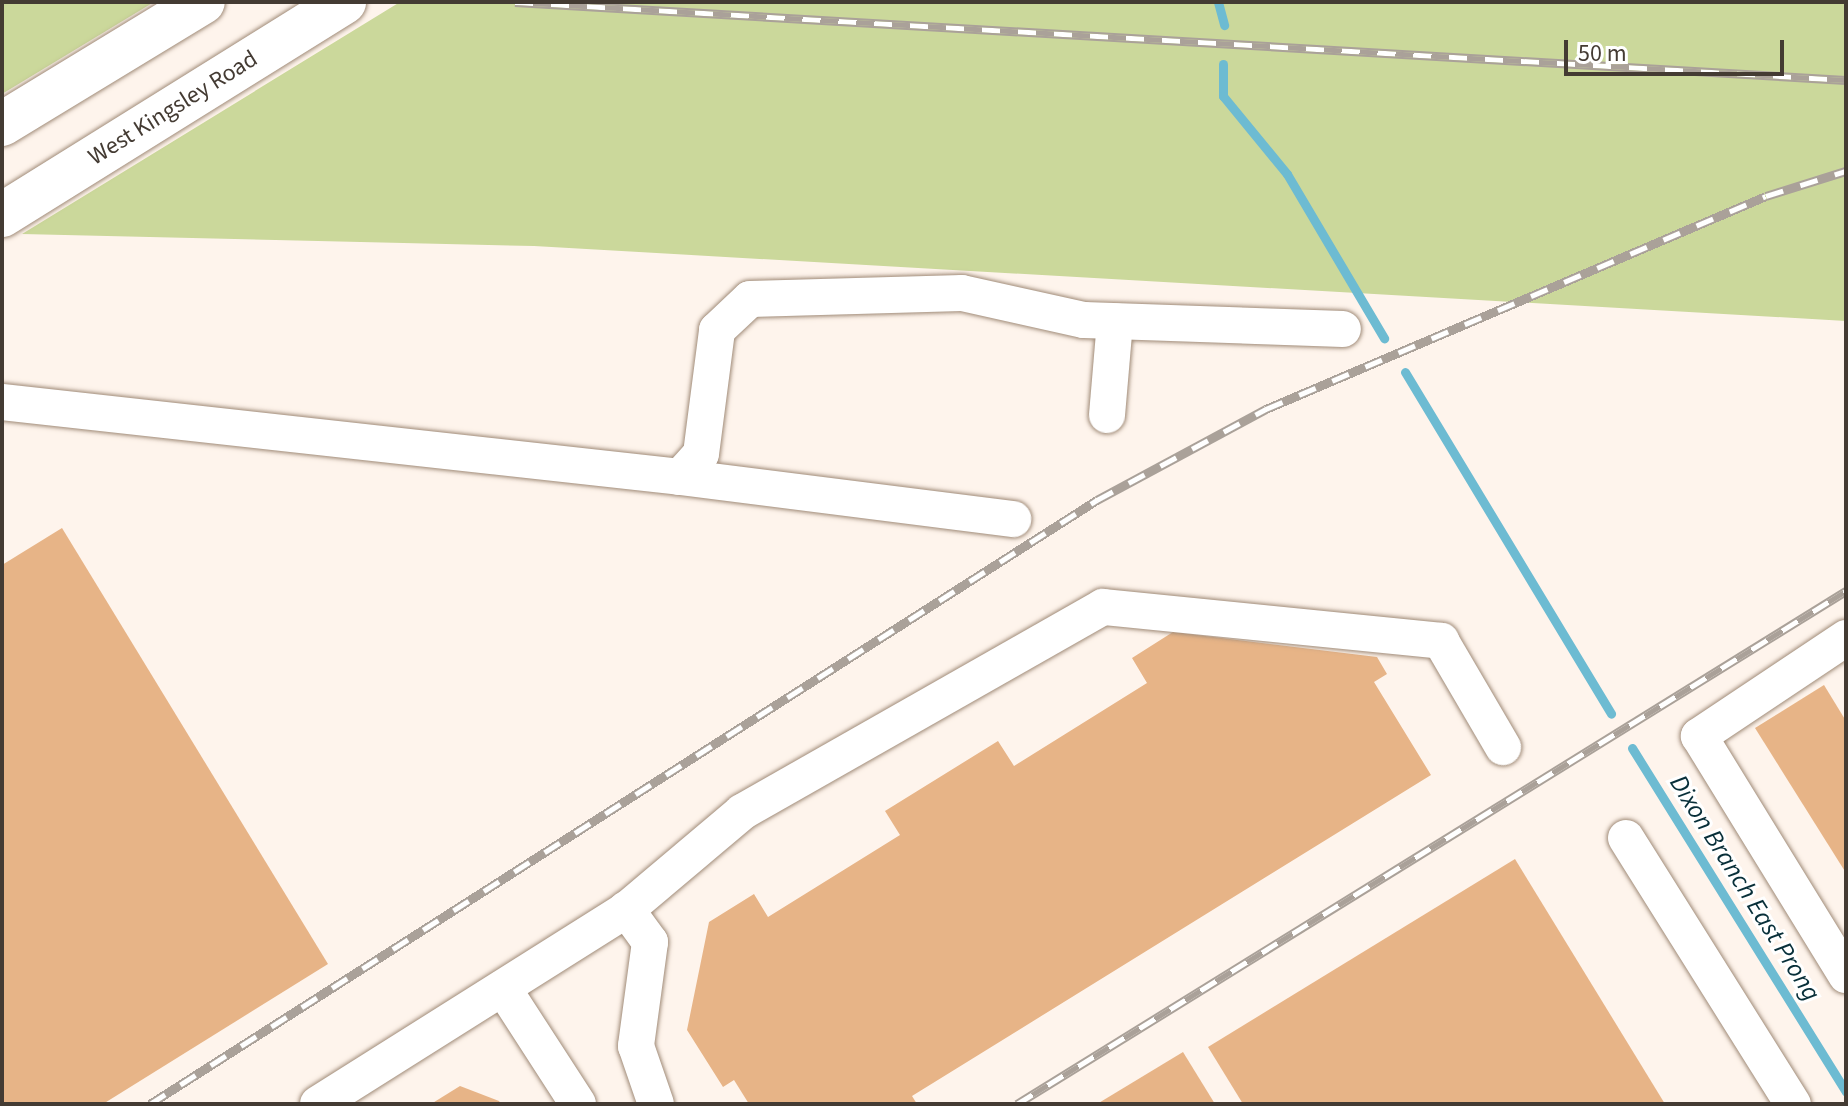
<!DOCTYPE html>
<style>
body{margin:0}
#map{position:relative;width:1848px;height:1106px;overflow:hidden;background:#fef4ec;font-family:"Source Sans 3",sans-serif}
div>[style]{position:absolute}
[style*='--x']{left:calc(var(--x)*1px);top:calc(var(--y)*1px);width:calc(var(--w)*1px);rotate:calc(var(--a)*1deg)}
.green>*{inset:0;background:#cbd89b}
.stream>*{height:9px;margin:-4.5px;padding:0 4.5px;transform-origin:4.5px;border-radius:4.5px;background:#6dbbd2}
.building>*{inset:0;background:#e7b487}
.roads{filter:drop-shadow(0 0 2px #a08b78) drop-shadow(0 0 2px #a08b78)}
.minor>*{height:36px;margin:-18px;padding:0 18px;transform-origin:18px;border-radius:18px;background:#fff}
.major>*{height:44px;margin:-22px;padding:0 22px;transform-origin:22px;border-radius:22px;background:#fff}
.rail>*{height:9px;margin-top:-4.5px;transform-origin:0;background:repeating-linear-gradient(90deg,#fff 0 18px,#aaa199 0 36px);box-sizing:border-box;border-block:2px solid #aaa199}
span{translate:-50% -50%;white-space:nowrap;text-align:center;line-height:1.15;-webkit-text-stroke:6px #fff;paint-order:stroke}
.street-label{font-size:24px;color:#443b33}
.water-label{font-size:26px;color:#082f39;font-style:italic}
.frame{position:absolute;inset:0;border:4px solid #443b33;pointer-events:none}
.scale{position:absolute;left:1564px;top:40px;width:220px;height:36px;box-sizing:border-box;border:4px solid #443b33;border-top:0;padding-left:10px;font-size:24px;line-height:28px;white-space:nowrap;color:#443b33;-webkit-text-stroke:6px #fff;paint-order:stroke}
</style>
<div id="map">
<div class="green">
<div style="clip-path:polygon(2px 2px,154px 2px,2px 94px)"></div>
<div style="clip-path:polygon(400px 2px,1846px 2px,1846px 321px,534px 246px,22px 234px)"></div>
</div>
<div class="stream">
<div style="--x:1218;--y:2;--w:24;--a:75"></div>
<div style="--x:1223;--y:64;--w:32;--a:90"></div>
<div style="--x:1223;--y:96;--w:101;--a:50.6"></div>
<div style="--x:1287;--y:174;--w:191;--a:59.4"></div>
<div style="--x:1405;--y:372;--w:399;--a:58.9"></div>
<div style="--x:1632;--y:748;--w:405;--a:58.1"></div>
</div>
<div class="building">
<div style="clip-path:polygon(62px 528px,328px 964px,103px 1104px,2px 1104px,2px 565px)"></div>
<div style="clip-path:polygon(1173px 632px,1377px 657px,1387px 674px,1374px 682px,1431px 775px,912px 1096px,917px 1104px,749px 1104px,734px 1080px,723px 1087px,687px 1030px,709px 922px,754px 894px,768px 917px,900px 835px,885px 811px,998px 741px,1014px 766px,1147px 683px,1132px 658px)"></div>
<div style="clip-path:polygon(1824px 685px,1846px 721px,1846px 873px,1755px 728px)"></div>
<div style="clip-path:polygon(1515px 859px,1665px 1104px,1243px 1104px,1208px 1047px)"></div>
<div style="clip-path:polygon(1183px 1052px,1215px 1104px,1097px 1104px)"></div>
<div style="clip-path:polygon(460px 1086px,499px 1101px,501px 1104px,431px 1104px)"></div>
</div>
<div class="roads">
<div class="minor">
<div style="--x:2;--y:402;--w:682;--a:6.31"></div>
<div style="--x:680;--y:477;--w:31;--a:-48"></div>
<div style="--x:701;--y:454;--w:125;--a:-82.6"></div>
<div style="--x:717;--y:330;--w:45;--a:-43.2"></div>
<div style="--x:750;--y:299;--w:212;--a:-1.6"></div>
<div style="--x:962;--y:293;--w:125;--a:12.5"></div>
<div style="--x:1084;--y:320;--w:259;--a:2"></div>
<div style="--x:1107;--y:415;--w:94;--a:-85.1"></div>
<div style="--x:680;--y:477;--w:336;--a:7.2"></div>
<div style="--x:1846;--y:638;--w:177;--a:146.3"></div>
<div style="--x:1699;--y:736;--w:281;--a:58.4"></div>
<div style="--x:1626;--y:838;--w:314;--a:57.9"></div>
<div style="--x:626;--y:909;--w:41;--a:54"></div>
<div style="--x:650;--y:942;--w:105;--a:97.7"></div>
<div style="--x:636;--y:1046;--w:61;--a:71"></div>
<div style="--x:503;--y:988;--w:138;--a:57.1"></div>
<div style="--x:318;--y:1104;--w:363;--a:-32.2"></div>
<div style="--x:625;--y:911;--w:153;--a:-40.2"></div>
<div style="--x:742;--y:812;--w:415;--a:-29.6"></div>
<div style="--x:1103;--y:607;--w:340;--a:5.7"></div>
<div style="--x:1441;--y:641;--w:123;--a:59.7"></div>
</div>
<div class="major">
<div style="--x:2;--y:124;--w:235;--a:-31.3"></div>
<div style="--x:2;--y:215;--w:403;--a:-31.9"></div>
</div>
</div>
<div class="rail">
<div style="--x:515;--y:2;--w:1333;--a:3.35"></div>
<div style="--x:150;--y:1104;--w:1123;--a:-32.53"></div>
<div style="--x:1097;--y:500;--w:192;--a:-28.3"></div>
<div style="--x:1266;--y:409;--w:543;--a:-23.07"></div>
<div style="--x:1766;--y:196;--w:84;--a:-17.4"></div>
<div style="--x:1017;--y:1104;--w:975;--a:-31.75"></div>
</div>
<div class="street-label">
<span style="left:173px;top:108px;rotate:-32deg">West Kingsley Road</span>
</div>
<div class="water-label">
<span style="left:1745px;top:888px;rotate:58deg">Dixon Branch East Prong</span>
</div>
<div class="frame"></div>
<div class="scale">50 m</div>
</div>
